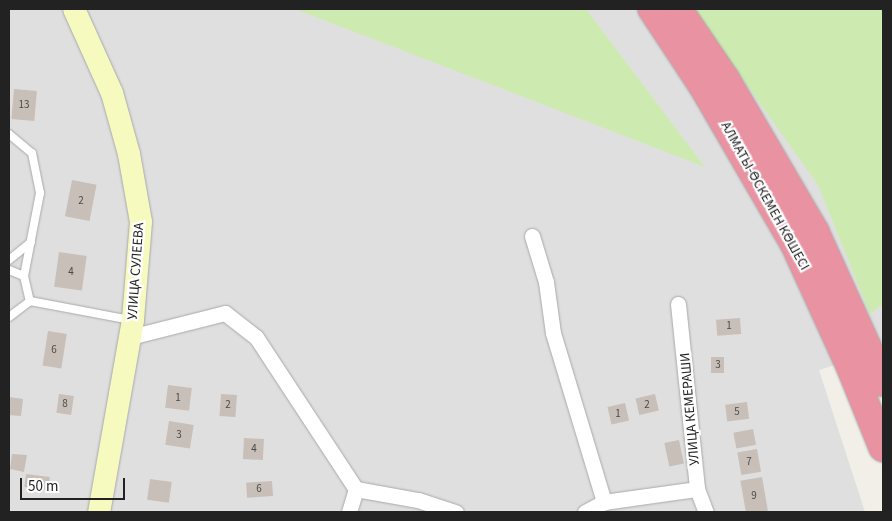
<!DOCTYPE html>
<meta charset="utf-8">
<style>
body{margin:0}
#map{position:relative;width:892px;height:521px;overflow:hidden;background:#f2efe9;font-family:"Source Sans 3",sans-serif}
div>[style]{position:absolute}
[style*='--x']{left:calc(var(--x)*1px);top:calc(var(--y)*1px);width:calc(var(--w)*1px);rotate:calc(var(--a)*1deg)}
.residential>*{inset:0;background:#e0dfdf}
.grass>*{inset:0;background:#cdebb0}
.building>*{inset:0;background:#c7bfb8;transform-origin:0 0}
.roads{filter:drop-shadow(0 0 1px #a9a9a9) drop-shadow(0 0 1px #a9a9a9)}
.lane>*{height:8px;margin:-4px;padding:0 4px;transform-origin:4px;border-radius:4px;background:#fff}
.street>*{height:15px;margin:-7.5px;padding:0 7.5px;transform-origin:7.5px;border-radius:7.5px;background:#fff}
.secondary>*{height:22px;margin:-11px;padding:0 11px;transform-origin:11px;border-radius:11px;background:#f7fabf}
.highway>*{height:28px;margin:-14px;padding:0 14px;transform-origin:14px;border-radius:14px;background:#e892a2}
span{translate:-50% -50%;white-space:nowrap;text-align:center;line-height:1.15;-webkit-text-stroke:4.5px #fff;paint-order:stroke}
.number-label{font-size:11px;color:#4b4948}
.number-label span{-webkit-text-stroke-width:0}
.street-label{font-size:14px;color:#222}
.frame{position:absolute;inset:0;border:10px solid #222;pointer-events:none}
.scale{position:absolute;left:20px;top:478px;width:105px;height:22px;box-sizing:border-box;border:2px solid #222;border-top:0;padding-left:6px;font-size:15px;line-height:18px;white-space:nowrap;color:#222;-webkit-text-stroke:4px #fff;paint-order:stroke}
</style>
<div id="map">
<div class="residential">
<div style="clip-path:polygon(9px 9px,883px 9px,883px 350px,819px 370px,865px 512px,9px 512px)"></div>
</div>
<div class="grass">
<div style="clip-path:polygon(295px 9px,586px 9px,705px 167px)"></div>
<div style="clip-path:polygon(693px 9px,883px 9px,883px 304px,870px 314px,818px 185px)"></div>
</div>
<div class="building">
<div style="left:14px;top:89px;width:23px;height:30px;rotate:5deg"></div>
<div style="left:72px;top:180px;width:25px;height:37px;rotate:11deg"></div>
<div style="left:59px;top:252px;width:28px;height:35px;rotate:8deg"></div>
<div style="left:740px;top:318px;width:16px;height:24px;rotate:86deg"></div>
<div style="left:48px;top:331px;width:19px;height:35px;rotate:9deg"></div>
<div style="left:711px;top:357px;width:13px;height:16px"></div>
<div style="left:168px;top:385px;width:24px;height:23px;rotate:7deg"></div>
<div style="left:59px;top:394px;width:15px;height:19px;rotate:8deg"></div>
<div style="left:221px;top:394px;width:16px;height:22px;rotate:4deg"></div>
<div style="left:655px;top:394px;width:17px;height:20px;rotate:77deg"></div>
<div style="clip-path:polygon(9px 397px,23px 399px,21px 416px,9px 415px)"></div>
<div style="left:747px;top:402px;width:17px;height:22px;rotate:83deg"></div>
<div style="left:625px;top:403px;width:18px;height:18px;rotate:77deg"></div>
<div style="left:169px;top:421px;width:25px;height:24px;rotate:9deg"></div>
<div style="left:753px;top:429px;width:16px;height:20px;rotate:79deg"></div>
<div style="left:244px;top:438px;width:20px;height:21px;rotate:3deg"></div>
<div style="left:679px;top:440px;width:24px;height:15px;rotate:78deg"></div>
<div style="left:757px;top:449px;width:23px;height:20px;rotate:80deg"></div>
<div style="clip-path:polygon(12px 454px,27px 455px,24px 472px,10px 469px)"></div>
<div style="left:26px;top:474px;width:24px;height:13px;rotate:7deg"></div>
<div style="left:762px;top:477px;width:34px;height:22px;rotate:80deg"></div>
<div style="left:150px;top:479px;width:22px;height:21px;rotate:8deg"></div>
<div style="left:272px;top:481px;width:15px;height:26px;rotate:86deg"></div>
</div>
<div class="roads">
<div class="lane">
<div style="--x:9;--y:134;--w:30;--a:40"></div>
<div style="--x:32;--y:153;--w:41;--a:78.7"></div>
<div style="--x:40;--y:193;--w:85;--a:100.9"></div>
<div style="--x:24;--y:276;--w:26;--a:77"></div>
<div style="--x:30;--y:301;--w:103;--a:10.7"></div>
<div style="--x:9;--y:260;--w:28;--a:-39"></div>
<div style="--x:9;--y:270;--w:16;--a:22"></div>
<div style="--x:9;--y:317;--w:26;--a:-37"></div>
</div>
<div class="street">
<div style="--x:532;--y:236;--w:48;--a:73.1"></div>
<div style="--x:546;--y:282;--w:51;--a:82.2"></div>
<div style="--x:553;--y:333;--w:177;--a:73.2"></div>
<div style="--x:678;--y:304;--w:186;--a:84.1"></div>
<div style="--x:697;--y:489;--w:25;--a:69"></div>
<div style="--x:130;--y:337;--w:98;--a:-14.2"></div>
<div style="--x:225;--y:313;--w:39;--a:38"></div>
<div style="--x:256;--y:337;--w:182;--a:56.7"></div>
<div style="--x:356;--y:489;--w:63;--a:10.1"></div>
<div style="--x:418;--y:500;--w:40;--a:18"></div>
<div style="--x:349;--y:512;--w:24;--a:-73"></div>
<div style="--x:585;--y:512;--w:21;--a:-28"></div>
<div style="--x:604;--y:502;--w:94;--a:-8"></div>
</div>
<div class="secondary">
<div style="--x:74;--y:9;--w:92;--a:65.7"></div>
<div style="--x:112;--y:93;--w:63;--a:74.4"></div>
<div style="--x:129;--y:154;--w:69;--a:80"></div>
<div style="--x:141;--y:222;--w:98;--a:94.7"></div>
<div style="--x:133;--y:320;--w:195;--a:100"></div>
</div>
<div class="highway">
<div style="--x:652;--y:9;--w:95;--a:56.6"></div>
<div style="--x:704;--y:88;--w:179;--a:59.9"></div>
<div style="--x:794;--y:243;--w:135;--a:65.5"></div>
<div style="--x:850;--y:366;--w:88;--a:68.1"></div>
<div style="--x:678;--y:9;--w:86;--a:55.9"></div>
<div style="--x:726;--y:80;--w:176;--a:59.6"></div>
<div style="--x:815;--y:232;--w:165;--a:65.6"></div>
</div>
</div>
<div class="number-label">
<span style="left:24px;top:105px">13</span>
<span style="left:81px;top:201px">2</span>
<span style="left:71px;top:272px">4</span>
<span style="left:729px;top:326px">1</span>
<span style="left:54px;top:350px">6</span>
<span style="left:718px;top:365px">3</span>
<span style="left:178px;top:398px">1</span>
<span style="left:65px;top:404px">8</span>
<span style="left:228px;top:405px">2</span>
<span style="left:647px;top:405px">2</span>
<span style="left:737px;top:412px">5</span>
<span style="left:618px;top:414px">1</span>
<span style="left:179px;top:435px">3</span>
<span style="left:254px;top:449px">4</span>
<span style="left:749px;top:462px">7</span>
<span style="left:259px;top:489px">6</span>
<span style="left:754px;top:496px">9</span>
</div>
<div class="street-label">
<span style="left:765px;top:196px;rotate:61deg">АЛМАТЫ-ӨСКЕМЕН КӨШЕСІ</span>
<span style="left:136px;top:271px;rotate:-86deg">УЛИЦА СУЛЕЕВА</span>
<span style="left:690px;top:409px;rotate:-95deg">УЛИЦА КЕМЕРАШИ</span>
</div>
<div class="frame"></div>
<div class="scale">50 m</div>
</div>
